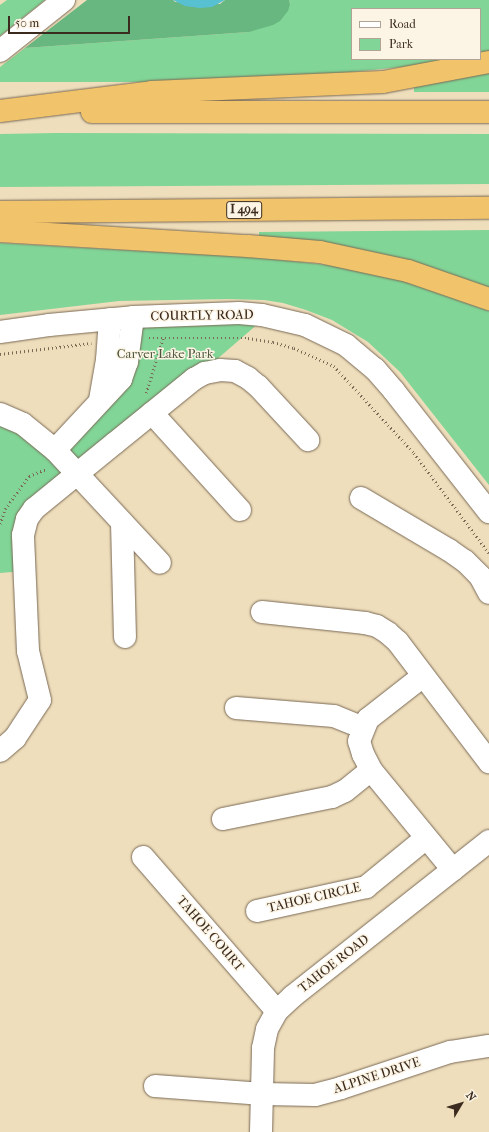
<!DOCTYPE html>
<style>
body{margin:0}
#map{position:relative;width:489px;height:1132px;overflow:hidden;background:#eedebc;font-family:"IM FELL French Canon",serif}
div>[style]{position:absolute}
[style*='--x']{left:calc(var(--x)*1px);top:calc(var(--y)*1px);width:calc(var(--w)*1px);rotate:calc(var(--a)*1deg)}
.green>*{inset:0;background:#81d597}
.forest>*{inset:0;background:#68b680}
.water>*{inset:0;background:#57c1d2}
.path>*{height:2.5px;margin-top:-1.25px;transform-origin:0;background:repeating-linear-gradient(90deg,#7a6955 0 1px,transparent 0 4px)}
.roads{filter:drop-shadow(0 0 1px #7a6955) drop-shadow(0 0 1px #7a6955)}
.minor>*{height:22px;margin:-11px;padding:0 11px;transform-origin:11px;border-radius:11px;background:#fff}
.highway>*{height:22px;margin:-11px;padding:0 11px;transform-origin:11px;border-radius:11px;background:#f1c36a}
span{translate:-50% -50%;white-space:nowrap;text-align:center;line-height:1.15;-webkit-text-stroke:3px #fcf5e5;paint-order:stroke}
.shield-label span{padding:1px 3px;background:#fcf5e5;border:1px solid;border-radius:3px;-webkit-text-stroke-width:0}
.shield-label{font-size:12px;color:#3b2a1e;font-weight:700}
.street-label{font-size:13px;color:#3b2a1e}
.park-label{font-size:13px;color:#4c553c}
.legend{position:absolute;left:351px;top:8px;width:130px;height:52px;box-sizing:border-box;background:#fcf5e5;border:1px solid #afa495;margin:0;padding:5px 7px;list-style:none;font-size:12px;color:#3b2a1e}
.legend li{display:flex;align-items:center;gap:8px;height:20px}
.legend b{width:20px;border:1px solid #afa495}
.north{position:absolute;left:441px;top:1084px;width:40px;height:40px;-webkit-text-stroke:3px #fcf5e5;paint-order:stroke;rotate:52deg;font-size:11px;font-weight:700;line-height:16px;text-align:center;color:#3b2a1e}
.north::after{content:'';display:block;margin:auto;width:14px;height:18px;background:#3b2a1e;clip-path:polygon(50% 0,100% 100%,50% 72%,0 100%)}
.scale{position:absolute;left:8px;top:16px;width:122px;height:18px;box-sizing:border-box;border:2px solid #3b2a1e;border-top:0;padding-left:5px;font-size:12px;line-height:14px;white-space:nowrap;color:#3b2a1e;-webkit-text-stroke:3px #fcf5e5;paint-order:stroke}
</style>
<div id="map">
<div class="green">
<div style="clip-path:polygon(7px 0,45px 0,0 36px,0 5px)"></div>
<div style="clip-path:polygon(289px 0,489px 0,489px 53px,480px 55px,480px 9px,352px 9px,352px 59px,459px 59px,411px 66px,313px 76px,166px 82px,0 82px,0 67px,25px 48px,249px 32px,290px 4px)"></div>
<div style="clip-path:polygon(489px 72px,489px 92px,414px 92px,414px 86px)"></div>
<div style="clip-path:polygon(56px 133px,489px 134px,489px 184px,0 187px,0 134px)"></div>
<div style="clip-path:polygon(489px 230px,489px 289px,259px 237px,259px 232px)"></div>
<div style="clip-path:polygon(0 243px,265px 258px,336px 266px,396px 278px,489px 311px,489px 485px,400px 372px,368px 342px,332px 320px,306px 310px,283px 303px,264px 300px,228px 299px,119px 301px,0 315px)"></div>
<div style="clip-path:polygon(267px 316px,194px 379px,34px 509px,24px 571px,0 573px,0 414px,55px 450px,85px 419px,133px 317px)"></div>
</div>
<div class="forest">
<div style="clip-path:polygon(87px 0,173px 0,175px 2px,220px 4px,225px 0,289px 0,290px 4px,288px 11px,280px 21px,273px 25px,249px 32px,25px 48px)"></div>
</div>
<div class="water">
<div style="clip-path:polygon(173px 0,225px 0,212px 7px,200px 8px,185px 6px)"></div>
</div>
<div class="path">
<div style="--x:149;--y:338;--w:99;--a:0"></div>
<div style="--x:248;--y:338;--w:25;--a:9"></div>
<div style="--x:273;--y:342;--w:22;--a:16"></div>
<div style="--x:294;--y:348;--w:44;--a:24.2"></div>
<div style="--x:334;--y:366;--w:118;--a:47.4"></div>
<div style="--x:414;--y:453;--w:125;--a:53.1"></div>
<div style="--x:0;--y:354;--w:92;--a:-6.9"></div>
<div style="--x:146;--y:393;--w:58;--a:-72.8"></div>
<div style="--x:0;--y:524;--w:16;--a:-72"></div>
<div style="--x:5;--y:509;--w:41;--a:-54"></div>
<div style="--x:29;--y:476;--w:18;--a:-22"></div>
</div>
<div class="roads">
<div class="minor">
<div style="--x:0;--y:51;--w:82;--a:-38.6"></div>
<div style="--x:0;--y:332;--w:49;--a:-8.1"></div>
<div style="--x:49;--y:325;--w:84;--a:-5.4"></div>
<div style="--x:133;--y:317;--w:106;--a:-2.2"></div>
<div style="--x:239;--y:313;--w:23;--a:5"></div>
<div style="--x:262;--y:315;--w:44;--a:13.1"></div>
<div style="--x:305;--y:325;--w:46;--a:26"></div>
<div style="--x:346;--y:345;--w:38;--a:40"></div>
<div style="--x:375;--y:369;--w:29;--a:49"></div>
<div style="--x:394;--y:391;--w:154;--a:51.9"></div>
<div style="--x:100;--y:400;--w:41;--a:-80.1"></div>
<div style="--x:107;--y:360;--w:41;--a:-85.8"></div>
<div style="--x:152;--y:413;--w:131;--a:47.8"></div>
<div style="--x:0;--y:414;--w:25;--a:23"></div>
<div style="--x:23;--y:424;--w:41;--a:39.1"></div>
<div style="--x:55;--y:450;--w:154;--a:47.1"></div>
<div style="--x:55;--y:450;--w:97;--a:-47.1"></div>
<div style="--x:121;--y:379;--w:18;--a:-71"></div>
<div style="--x:127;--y:362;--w:45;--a:-82.4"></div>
<div style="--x:361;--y:498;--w:102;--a:30.6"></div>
<div style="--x:449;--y:550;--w:19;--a:35"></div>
<div style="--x:465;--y:561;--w:21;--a:45"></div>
<div style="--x:480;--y:576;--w:19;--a:62"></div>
<div style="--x:122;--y:523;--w:114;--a:88.5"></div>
<div style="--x:262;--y:612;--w:104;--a:6.1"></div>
<div style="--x:365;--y:623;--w:12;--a:14"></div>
<div style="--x:377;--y:626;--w:13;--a:32"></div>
<div style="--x:388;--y:633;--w:13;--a:42"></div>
<div style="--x:398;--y:642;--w:151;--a:52.8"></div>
<div style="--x:423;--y:676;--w:70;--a:142"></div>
<div style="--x:368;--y:719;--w:24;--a:112"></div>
<div style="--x:359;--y:741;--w:14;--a:73"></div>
<div style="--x:363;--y:754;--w:18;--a:63"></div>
<div style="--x:371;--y:770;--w:129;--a:50.6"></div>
<div style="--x:236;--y:708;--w:98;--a:4.7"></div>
<div style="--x:334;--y:716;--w:31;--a:22"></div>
<div style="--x:0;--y:751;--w:20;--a:-41"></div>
<div style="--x:15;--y:738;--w:45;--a:-56.7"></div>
<div style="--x:40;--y:700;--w:50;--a:-103.8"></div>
<div style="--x:28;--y:651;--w:116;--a:-92.5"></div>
<div style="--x:23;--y:535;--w:16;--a:-76"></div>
<div style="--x:27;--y:519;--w:12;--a:-55"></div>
<div style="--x:34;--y:509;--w:104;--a:-39.2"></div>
<div style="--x:115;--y:443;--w:102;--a:-39"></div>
<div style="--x:194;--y:379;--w:13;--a:-29"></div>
<div style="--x:205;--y:373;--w:15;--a:-11"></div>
<div style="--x:220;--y:370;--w:15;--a:4"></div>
<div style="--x:235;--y:371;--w:15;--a:28"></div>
<div style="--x:248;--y:378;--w:13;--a:39"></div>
<div style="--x:258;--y:386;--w:74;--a:47.2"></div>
<div style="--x:223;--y:819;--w:111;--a:-11.4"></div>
<div style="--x:332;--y:797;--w:14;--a:-25"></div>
<div style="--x:345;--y:791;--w:33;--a:-39"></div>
<div style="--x:143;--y:857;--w:204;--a:49"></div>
<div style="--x:257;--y:911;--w:112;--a:-12.4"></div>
<div style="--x:366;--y:887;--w:77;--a:-39.2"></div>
<div style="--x:155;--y:1086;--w:108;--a:4.2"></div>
<div style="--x:263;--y:1094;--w:52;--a:1.1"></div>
<div style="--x:315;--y:1095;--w:27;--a:-15"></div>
<div style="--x:341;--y:1088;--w:115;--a:-18.3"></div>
<div style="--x:450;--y:1052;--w:39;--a:-9"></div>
<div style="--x:261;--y:1132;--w:84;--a:-88.6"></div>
<div style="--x:263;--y:1048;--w:19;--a:-78"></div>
<div style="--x:267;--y:1029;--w:21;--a:-61"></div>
<div style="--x:277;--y:1011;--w:22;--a:-43"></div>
<div style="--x:293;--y:996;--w:250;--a:-38.3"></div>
</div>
<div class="highway">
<div style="--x:0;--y:111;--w:153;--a:-7.1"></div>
<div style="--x:152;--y:92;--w:231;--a:-2.5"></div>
<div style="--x:383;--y:82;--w:108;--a:-10.7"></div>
<div style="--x:92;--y:112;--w:397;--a:0"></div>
<div style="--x:0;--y:212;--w:489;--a:-0.5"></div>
<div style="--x:0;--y:231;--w:248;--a:3.5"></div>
<div style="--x:248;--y:246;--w:72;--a:4.8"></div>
<div style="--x:320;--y:252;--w:90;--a:12.2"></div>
<div style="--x:408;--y:271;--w:86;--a:19.1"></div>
</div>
</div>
<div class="shield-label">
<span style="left:244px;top:210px">I 494</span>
</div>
<div class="street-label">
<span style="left:202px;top:316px;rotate:-1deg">COURTLY ROAD</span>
<span style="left:314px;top:898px;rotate:-13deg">TAHOE CIRCLE</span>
<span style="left:210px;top:934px;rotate:49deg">TAHOE COURT</span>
<span style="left:334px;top:964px;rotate:-38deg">TAHOE ROAD</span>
<span style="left:377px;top:1076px;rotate:-18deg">ALPINE DRIVE</span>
</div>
<div class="park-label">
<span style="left:165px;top:354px">Carver Lake Park</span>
</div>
<ul class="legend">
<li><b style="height:5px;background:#fff"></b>Road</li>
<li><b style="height:11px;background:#81d597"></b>Park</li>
</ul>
<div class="north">N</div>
<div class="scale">50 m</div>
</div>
